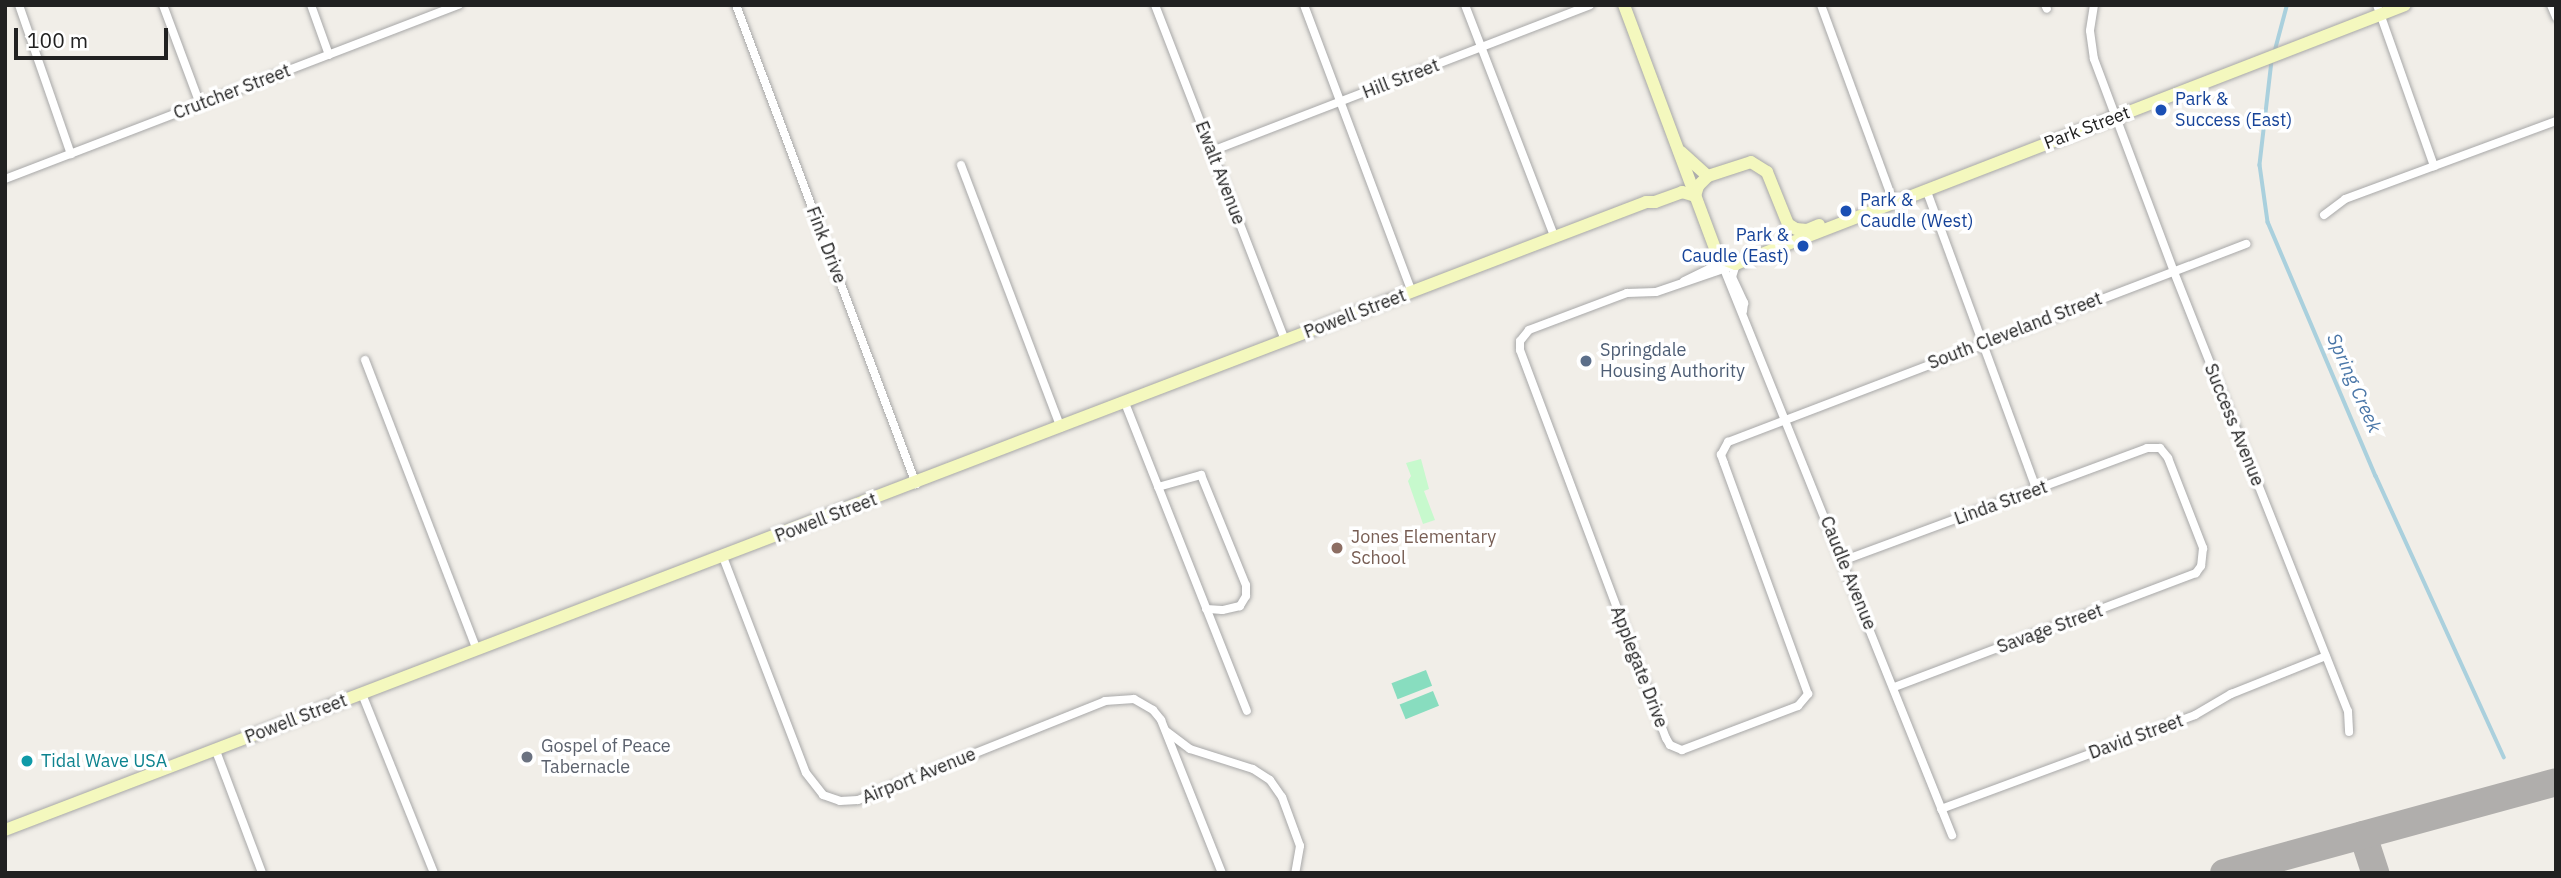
<!DOCTYPE html>
<style>
body{margin:0}
#map{position:relative;width:2561px;height:878px;overflow:hidden;background:#f1eee8;font-family:"IBM Plex Sans",sans-serif}
div>[style]{position:absolute}
[style*='--x']{left:calc(var(--x)*1px);top:calc(var(--y)*1px);width:calc(var(--w)*1px);rotate:calc(var(--a)*1deg)}
.park>*{inset:0;background:#c7f9cd}
.pitch>*{inset:0;background:#88ddbf;transform-origin:0 0}
.stream>*{height:3.5px;margin:-1.75px;padding:0 1.75px;transform-origin:1.75px;border-radius:1.75px;background:#aad0dd}
.taxiway>*{height:28px;margin:-14px;padding:0 14px;transform-origin:14px;border-radius:14px;background:#b0aeac}
.roads{filter:drop-shadow(0 0 2px #a8a8a8) drop-shadow(0 0 2px #a8a8a8)}
.street>*{height:8px;margin:-4px;padding:0 4px;transform-origin:4px;border-radius:4px;background:#fff}
.secondary>*{height:12px;margin:-6px;padding:0 6px;transform-origin:6px;border-radius:6px;background:#f4f8be}
.dots>*{width:19px;height:19px;translate:-50% -50%;box-sizing:border-box;border:4px solid #fff;border-radius:50%}
span{translate:-50% -50%;white-space:nowrap;text-align:center;line-height:1.15;-webkit-text-stroke:7px #fff;paint-order:stroke}
.street-label{font-size:18px;color:#212121}
.transit-label{font-size:18px;color:#164399}
.left{translate:0 -50%;text-align:left}
.right{translate:-100% -50%;text-align:right}
.service-label{font-size:18px;color:#4e5e75}
.education-label{font-size:18px;color:#785e54}
.worship-label{font-size:18px;color:#5b616d}
.culture-label{font-size:18px;color:#0d838f}
.water-label{font-size:19px;color:#4b77a8;font-style:italic}
.frame{position:absolute;inset:0;border:7px solid #212121;pointer-events:none}
.scale{position:absolute;left:14px;top:28px;width:154px;height:32px;box-sizing:border-box;border:4px solid #212121;border-top:0;padding-left:9px;font-size:21px;line-height:24px;white-space:nowrap;color:#212121;-webkit-text-stroke:5px #fff;paint-order:stroke}
</style>
<div id="map">
<div class="park">
<div style="clip-path:polygon(1421px 459px,1429px 489px,1424px 491px,1435px 520px,1423px 524px,1408px 481px,1411px 476px,1406px 463px)"></div>
</div>
<div class="pitch">
<div style="left:1426px;top:670px;width:17px;height:37px;rotate:69deg"></div>
<div style="left:1433px;top:691px;width:16px;height:36px;rotate:68deg"></div>
</div>
<div class="stream">
<div style="--x:2275;--y:50;--w:47;--a:-75.1"></div>
<div style="--x:2272;--y:61;--w:105;--a:96.6"></div>
<div style="--x:2260;--y:165;--w:58;--a:82"></div>
<div style="--x:2268;--y:222;--w:276;--a:67"></div>
<div style="--x:2376;--y:476;--w:309;--a:65.5"></div>
</div>
<div class="taxiway">
<div style="--x:2363;--y:835;--w:40;--a:72"></div>
<div style="--x:2224;--y:873;--w:344;--a:-15.3"></div>
</div>
<div class="roads">
<div class="street">
<div style="--x:19;--y:5;--w:158;--a:70.8"></div>
<div style="--x:163;--y:5;--w:106;--a:69.5"></div>
<div style="--x:311;--y:5;--w:53;--a:70.2"></div>
<div style="--x:736;--y:5;--w:512;--a:69.4"></div>
<div style="--x:1155;--y:5;--w:360;--a:68.8"></div>
<div style="--x:1304;--y:5;--w:307;--a:69.4"></div>
<div style="--x:1465;--y:5;--w:250;--a:68.9"></div>
<div style="--x:1821;--y:5;--w:209;--a:69.8"></div>
<div style="--x:2045;--y:5;--w:4;--a:63"></div>
<div style="--x:2094;--y:5;--w:26;--a:99"></div>
<div style="--x:2090;--y:31;--w:28;--a:82"></div>
<div style="--x:2094;--y:59;--w:228;--a:69.4"></div>
<div style="--x:2174;--y:272;--w:472;--a:68.4"></div>
<div style="--x:2348;--y:711;--w:21;--a:87"></div>
<div style="--x:2377;--y:5;--w:171;--a:70.5"></div>
<div style="--x:2551;--y:5;--w:13;--a:67"></div>
<div style="--x:1212;--y:151;--w:405;--a:-21.1"></div>
<div style="--x:961;--y:165;--w:281;--a:69.2"></div>
<div style="--x:5;--y:179;--w:486;--a:-21"></div>
<div style="--x:1926;--y:189;--w:321;--a:69.8"></div>
<div style="--x:2324;--y:215;--w:26;--a:-37"></div>
<div style="--x:2345;--y:199;--w:225;--a:-20.3"></div>
<div style="--x:1722;--y:264;--w:616;--a:68.06"></div>
<div style="--x:1736;--y:264;--w:14;--a:107"></div>
<div style="--x:1732;--y:277;--w:29;--a:65"></div>
<div style="--x:1744;--y:303;--w:8;--a:97"></div>
<div style="--x:1735;--y:265;--w:83;--a:161.1"></div>
<div style="--x:1656;--y:292;--w:29;--a:178"></div>
<div style="--x:1627;--y:293;--w:105;--a:159.3"></div>
<div style="--x:1529;--y:330;--w:14;--a:129"></div>
<div style="--x:1520;--y:341;--w:9;--a:90"></div>
<div style="--x:1520;--y:350;--w:415;--a:69.4"></div>
<div style="--x:1666;--y:738;--w:8;--a:60"></div>
<div style="--x:1670;--y:745;--w:13;--a:23"></div>
<div style="--x:1682;--y:750;--w:124;--a:-20.8"></div>
<div style="--x:1798;--y:706;--w:16;--a:-50"></div>
<div style="--x:1808;--y:694;--w:246;--a:-110"></div>
<div style="--x:1724;--y:463;--w:9;--a:-111"></div>
<div style="--x:1721;--y:455;--w:15;--a:-62"></div>
<div style="--x:1728;--y:442;--w:555;--a:-20.92"></div>
<div style="--x:1684;--y:281;--w:37;--a:-26"></div>
<div style="--x:1717;--y:265;--w:8;--a:-67"></div>
<div style="--x:365;--y:360;--w:311;--a:68.9"></div>
<div style="--x:1125;--y:403;--w:331;--a:68.4"></div>
<div style="--x:1158;--y:487;--w:45;--a:-15.6"></div>
<div style="--x:1201;--y:475;--w:119;--a:67.8"></div>
<div style="--x:1246;--y:585;--w:11;--a:90"></div>
<div style="--x:1246;--y:596;--w:12;--a:121"></div>
<div style="--x:1240;--y:606;--w:18;--a:167"></div>
<div style="--x:1222;--y:610;--w:16;--a:-176"></div>
<div style="--x:723;--y:557;--w:231;--a:69"></div>
<div style="--x:806;--y:773;--w:28;--a:52"></div>
<div style="--x:823;--y:795;--w:18;--a:19"></div>
<div style="--x:840;--y:801;--w:18;--a:-3"></div>
<div style="--x:858;--y:800;--w:266;--a:-21.8"></div>
<div style="--x:1105;--y:701;--w:29;--a:-4"></div>
<div style="--x:1134;--y:699;--w:22;--a:30"></div>
<div style="--x:1153;--y:710;--w:13;--a:51"></div>
<div style="--x:1161;--y:720;--w:165;--a:68.3"></div>
<div style="--x:1842;--y:561;--w:325;--a:-20.3"></div>
<div style="--x:2147;--y:448;--w:13;--a:0"></div>
<div style="--x:2160;--y:448;--w:13;--a:51"></div>
<div style="--x:2168;--y:458;--w:97;--a:68.7"></div>
<div style="--x:2203;--y:548;--w:18;--a:96"></div>
<div style="--x:2201;--y:566;--w:9;--a:126"></div>
<div style="--x:2196;--y:573;--w:323;--a:159.3"></div>
<div style="--x:362;--y:694;--w:193;--a:68.1"></div>
<div style="--x:1166;--y:731;--w:30;--a:37"></div>
<div style="--x:1190;--y:749;--w:66;--a:17.6"></div>
<div style="--x:1253;--y:769;--w:20;--a:33"></div>
<div style="--x:1270;--y:780;--w:21;--a:55"></div>
<div style="--x:1282;--y:797;--w:52;--a:69.8"></div>
<div style="--x:1300;--y:846;--w:27;--a:100"></div>
<div style="--x:216;--y:751;--w:130;--a:69.3"></div>
<div style="--x:1941;--y:809;--w:271;--a:-20.3"></div>
<div style="--x:2195;--y:715;--w:42;--a:-30.3"></div>
<div style="--x:2231;--y:694;--w:102;--a:-21.8"></div>
</div>
<div class="secondary">
<div style="--x:1624;--y:5;--w:263;--a:69.5"></div>
<div style="--x:1716;--y:251;--w:8;--a:60"></div>
<div style="--x:1720;--y:258;--w:17;--a:21"></div>
<div style="--x:1736;--y:264;--w:717;--a:-21.16"></div>
<div style="--x:1681;--y:152;--w:36;--a:42"></div>
<div style="--x:1695;--y:196;--w:10;--a:-73"></div>
<div style="--x:1698;--y:186;--w:14;--a:-45"></div>
<div style="--x:1708;--y:176;--w:45;--a:-18"></div>
<div style="--x:1751;--y:162;--w:19;--a:32"></div>
<div style="--x:1767;--y:172;--w:56;--a:68"></div>
<div style="--x:1788;--y:224;--w:9;--a:32"></div>
<div style="--x:1796;--y:229;--w:11;--a:5"></div>
<div style="--x:1807;--y:230;--w:13;--a:-23"></div>
<div style="--x:5;--y:830;--w:1757;--a:-20.94"></div>
<div style="--x:1646;--y:202;--w:9;--a:0"></div>
<div style="--x:1655;--y:202;--w:29;--a:-20"></div>
<div style="--x:1682;--y:192;--w:14;--a:17"></div>
</div>
</div>
<div class="dots">
<div style="left:2161px;top:110px;background:#1a4fb4"></div>
<div style="left:1846px;top:211px;background:#1a4fb4"></div>
<div style="left:1803px;top:246px;background:#1a4fb4"></div>
<div style="left:1586px;top:361px;background:#5c6f8a"></div>
<div style="left:1337px;top:548px;background:#8d6e63"></div>
<div style="left:527px;top:757px;background:#6b7280"></div>
<div style="left:27px;top:761px;background:#0f9aa8"></div>
</div>
<div class="street-label">
<span style="left:1401px;top:79px;rotate:-21deg">Hill Street</span>
<span style="left:232px;top:92px;rotate:-21deg">Crutcher Street</span>
<span style="left:2087px;top:128px;rotate:-21deg">Park Street</span>
<span style="left:1220px;top:173px;rotate:69deg">Ewalt Avenue</span>
<span style="left:826px;top:245px;rotate:69deg">Fink Drive</span>
<span style="left:1355px;top:314px;rotate:-21deg">Powell Street</span>
<span style="left:2015px;top:331px;rotate:-21deg">South Cleveland Street</span>
<span style="left:2234px;top:425px;rotate:68deg">Success Avenue</span>
<span style="left:2001px;top:503px;rotate:-20deg">Linda Street</span>
<span style="left:826px;top:518px;rotate:-21deg">Powell Street</span>
<span style="left:1848px;top:573px;rotate:68deg">Caudle Avenue</span>
<span style="left:2050px;top:629px;rotate:-20deg">Savage Street</span>
<span style="left:1639px;top:667px;rotate:69deg">Applegate Drive</span>
<span style="left:296px;top:719px;rotate:-21deg">Powell Street</span>
<span style="left:2136px;top:737px;rotate:-20deg">David Street</span>
<span style="left:919px;top:776px;rotate:-22deg">Airport Avenue</span>
</div>
<div class="transit-label">
<span class="left" style="left:2175px;top:110px">Park &amp;<br>Success (East)</span>
<span class="left" style="left:1860px;top:211px">Park &amp;<br>Caudle (West)</span>
<span class="right" style="left:1789px;top:246px">Park &amp;<br>Caudle (East)</span>
</div>
<div class="service-label">
<span class="left" style="left:1600px;top:361px">Springdale<br>Housing Authority</span>
</div>
<div class="education-label">
<span class="left" style="left:1351px;top:548px">Jones Elementary<br>School</span>
</div>
<div class="worship-label">
<span class="left" style="left:541px;top:757px">Gospel of Peace<br>Tabernacle</span>
</div>
<div class="culture-label">
<span class="left" style="left:41px;top:761px">Tidal Wave USA</span>
</div>
<div class="water-label">
<span style="left:2354px;top:383px;rotate:66deg">Spring Creek</span>
</div>
<div class="frame"></div>
<div class="scale">100 m</div>
</div>
